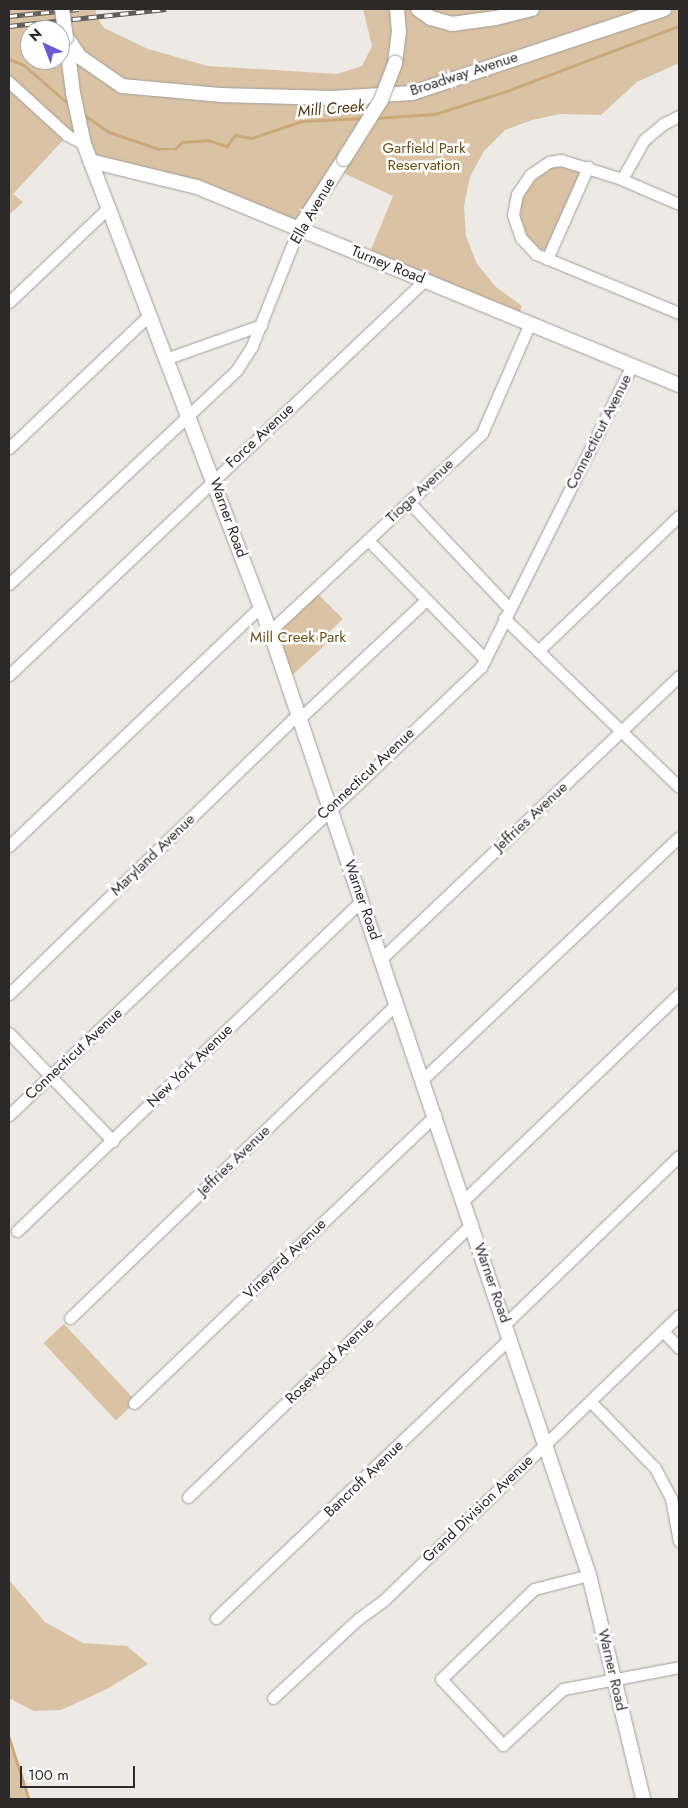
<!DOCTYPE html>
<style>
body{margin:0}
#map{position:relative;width:688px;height:1808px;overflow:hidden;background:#edeae6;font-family:Jost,sans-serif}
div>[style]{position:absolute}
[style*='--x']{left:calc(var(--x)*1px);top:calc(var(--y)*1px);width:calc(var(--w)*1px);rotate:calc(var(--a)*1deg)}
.green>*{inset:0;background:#dac3a4;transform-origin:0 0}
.stream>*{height:2.5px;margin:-1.25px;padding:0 1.25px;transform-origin:1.25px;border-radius:1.25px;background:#cba97a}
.roads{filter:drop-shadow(0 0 1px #a09d99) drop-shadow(0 0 1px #a09d99)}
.minor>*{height:11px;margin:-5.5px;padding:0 5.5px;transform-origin:5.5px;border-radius:5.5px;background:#fff}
.major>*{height:14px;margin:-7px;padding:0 7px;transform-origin:7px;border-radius:7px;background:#fff}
.rail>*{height:4.5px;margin-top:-2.25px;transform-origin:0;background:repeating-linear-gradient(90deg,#fff 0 8px,#605e5c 0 16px);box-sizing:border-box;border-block:1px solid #605e5c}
.bridges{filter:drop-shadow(0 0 1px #a09d99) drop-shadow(0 0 1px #a09d99)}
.major-bridge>*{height:14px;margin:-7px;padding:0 7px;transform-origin:7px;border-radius:7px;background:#fff}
span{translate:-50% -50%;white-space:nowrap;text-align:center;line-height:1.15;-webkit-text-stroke:5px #fff;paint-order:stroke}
.street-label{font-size:15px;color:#2b2a29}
.park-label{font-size:15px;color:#6e4c14}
.water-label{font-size:16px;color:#513913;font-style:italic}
.frame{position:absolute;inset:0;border:10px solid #2b2a29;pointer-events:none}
.north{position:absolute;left:20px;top:20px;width:50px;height:50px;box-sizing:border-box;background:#fff;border:1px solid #aaaaa9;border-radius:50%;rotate:317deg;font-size:14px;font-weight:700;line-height:20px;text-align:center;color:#2b2a29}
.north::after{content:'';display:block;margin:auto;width:18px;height:22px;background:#6c5ad3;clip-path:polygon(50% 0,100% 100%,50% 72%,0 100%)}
.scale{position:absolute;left:20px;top:1766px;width:115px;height:22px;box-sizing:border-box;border:2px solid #2b2a29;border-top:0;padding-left:6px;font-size:15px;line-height:18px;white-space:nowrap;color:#2b2a29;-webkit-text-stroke:4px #fff;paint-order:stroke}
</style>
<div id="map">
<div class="green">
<div style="clip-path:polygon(evenodd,9px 9px,96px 9px,96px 16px,104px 28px,148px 49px,208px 66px,337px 74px,362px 66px,372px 46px,363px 9px,679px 9px,679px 63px,637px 82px,601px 115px,560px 114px,532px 120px,505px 130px,484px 151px,470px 177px,464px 206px,466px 236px,477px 264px,496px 287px,522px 306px,517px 318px,368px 257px,393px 196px,337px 170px,299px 228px,197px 187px,90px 161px,68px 135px,13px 194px,23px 202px,9px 215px,9px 9px,30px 30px,60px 30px,60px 60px,30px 60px,30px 30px)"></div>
<div style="clip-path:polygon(561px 165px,577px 170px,579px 175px,548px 248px,541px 251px,524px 234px,520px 224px,522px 194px,532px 179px,551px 167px)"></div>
<div style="clip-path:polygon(314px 590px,343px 619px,322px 639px,326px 644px,286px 681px,270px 631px)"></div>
<div style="left:64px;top:1324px;width:106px;height:28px;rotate:47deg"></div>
<div style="clip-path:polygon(9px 1580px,45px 1622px,83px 1643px,127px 1646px,148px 1664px,107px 1689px,61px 1710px,34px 1711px,9px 1698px)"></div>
<div style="clip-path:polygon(9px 1737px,13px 1747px,29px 1799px,9px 1799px)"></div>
</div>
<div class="stream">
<div style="--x:9;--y:59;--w:16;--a:22"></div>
<div style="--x:24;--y:65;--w:61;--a:41"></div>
<div style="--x:83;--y:114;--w:32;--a:35"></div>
<div style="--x:109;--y:132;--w:53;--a:18.8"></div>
<div style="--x:159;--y:149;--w:16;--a:0"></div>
<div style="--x:175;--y:149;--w:10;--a:-45"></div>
<div style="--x:182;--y:142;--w:26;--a:-4"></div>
<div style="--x:208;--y:140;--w:20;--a:18"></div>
<div style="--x:227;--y:146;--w:14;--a:-54"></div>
<div style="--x:235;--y:135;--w:17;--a:10"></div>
<div style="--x:252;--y:138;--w:53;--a:-18.8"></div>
<div style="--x:302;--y:121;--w:62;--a:-2.8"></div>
<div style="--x:375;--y:118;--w:60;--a:-3.8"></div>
<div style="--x:435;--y:114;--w:72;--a:-17.7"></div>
<div style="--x:504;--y:92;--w:187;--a:-20.7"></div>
<div style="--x:9;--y:1737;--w:65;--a:72.1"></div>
</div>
<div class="roads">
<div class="minor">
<div style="--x:9;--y:82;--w:79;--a:42.4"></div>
<div style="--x:67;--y:135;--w:19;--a:28"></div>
<div style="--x:622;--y:179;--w:45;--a:-60.6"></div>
<div style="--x:644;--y:140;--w:25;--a:-40"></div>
<div style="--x:663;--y:124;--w:18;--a:-27"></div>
<div style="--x:679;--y:204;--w:65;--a:-156.6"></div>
<div style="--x:619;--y:178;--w:61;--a:-162.8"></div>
<div style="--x:561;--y:160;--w:12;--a:171"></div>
<div style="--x:549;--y:162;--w:23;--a:146"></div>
<div style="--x:530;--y:175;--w:23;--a:124"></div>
<div style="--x:517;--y:194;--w:21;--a:101"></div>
<div style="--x:513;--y:215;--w:24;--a:71"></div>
<div style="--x:521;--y:238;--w:22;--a:47"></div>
<div style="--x:536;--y:254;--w:155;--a:22.4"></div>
<div style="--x:547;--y:259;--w:101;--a:-66"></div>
<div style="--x:9;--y:302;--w:138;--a:-43.5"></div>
<div style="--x:168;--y:358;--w:99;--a:-19.5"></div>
<div style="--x:9;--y:448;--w:193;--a:-43.5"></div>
<div style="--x:409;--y:502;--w:146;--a:46.7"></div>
<div style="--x:368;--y:540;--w:167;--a:45.5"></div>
<div style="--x:9;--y:584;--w:311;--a:-43.2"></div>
<div style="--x:236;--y:371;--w:30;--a:-57"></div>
<div style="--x:252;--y:346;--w:127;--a:-68.3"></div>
<div style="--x:504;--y:618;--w:243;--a:44"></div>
<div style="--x:270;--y:631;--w:290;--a:-43"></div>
<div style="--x:482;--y:433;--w:120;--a:-66.4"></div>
<div style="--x:538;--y:651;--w:195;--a:-43.8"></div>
<div style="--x:9;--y:675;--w:574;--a:-43.52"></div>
<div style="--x:299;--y:719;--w:174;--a:-43.1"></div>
<div style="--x:9;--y:846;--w:347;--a:-43.6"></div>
<div style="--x:382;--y:958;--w:410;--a:-43.5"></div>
<div style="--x:9;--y:994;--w:401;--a:-44.1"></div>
<div style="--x:9;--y:1033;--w:150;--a:46.1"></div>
<div style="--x:423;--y:1079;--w:352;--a:-43.4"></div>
<div style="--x:9;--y:1115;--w:651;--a:-43.51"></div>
<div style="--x:481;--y:667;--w:337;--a:-63.4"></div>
<div style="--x:464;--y:1200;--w:298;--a:-43.8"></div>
<div style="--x:17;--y:1231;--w:478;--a:-43.8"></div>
<div style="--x:70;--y:1318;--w:453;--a:-43.9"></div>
<div style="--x:506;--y:1323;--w:240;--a:-44"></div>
<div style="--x:663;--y:1331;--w:23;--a:47"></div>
<div style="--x:590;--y:1401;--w:93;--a:45.9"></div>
<div style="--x:655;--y:1468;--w:34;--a:62"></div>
<div style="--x:671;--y:1498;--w:44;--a:79.5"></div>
<div style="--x:134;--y:1403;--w:417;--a:-43.7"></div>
<div style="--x:188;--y:1497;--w:394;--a:-43.9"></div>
<div style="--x:589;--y:1575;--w:57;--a:165.7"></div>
<div style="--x:534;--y:1589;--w:129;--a:135.9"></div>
<div style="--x:441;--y:1679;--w:91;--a:46.8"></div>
<div style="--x:503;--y:1745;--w:82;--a:-43"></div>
<div style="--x:563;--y:1689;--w:118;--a:-10.7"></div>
<div style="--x:216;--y:1618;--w:406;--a:-43.6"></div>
<div style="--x:273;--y:1698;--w:116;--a:-42.9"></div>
<div style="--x:358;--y:1619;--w:32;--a:-36"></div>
<div style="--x:384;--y:1600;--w:410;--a:-44"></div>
</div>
<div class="major">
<div style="--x:418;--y:9;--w:16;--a:35"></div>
<div style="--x:431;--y:18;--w:22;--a:16"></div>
<div style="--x:452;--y:24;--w:44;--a:-7.8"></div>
<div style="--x:496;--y:18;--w:37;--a:-14"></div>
<div style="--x:66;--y:38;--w:55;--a:82.7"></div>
<div style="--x:73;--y:93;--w:52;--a:77.8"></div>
<div style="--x:84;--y:144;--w:521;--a:69.1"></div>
<div style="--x:270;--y:631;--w:996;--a:71.33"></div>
<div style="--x:589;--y:1575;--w:230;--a:76.4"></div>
<div style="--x:67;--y:38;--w:23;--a:56"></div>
<div style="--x:80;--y:57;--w:51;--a:34.6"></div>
<div style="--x:122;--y:86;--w:98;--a:5.2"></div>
<div style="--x:220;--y:95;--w:113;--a:1.5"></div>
<div style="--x:333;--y:98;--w:79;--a:-3.6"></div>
<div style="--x:412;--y:93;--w:266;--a:-18.4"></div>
<div style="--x:395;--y:63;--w:31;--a:-83"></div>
<div style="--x:399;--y:32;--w:23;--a:-95"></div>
<div style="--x:90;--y:161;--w:110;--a:13.7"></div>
<div style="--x:197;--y:187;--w:521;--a:22.33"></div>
<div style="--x:299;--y:228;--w:82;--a:-56.9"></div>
</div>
</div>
<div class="rail">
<div style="--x:9;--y:16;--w:70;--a:-5.7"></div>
<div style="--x:9;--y:26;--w:158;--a:-6.2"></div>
</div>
<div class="bridges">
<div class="major-bridge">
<div style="--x:62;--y:9;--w:29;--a:82"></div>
<div style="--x:344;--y:159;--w:70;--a:-57.9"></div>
<div style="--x:381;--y:100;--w:40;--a:-69"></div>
</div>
</div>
<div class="street-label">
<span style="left:464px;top:74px;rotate:-18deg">Broadway Avenue</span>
<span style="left:313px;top:211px;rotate:-60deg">Ella Avenue</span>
<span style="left:388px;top:265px;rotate:22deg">Turney Road</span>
<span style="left:599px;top:432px;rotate:-63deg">Connecticut Avenue</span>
<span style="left:260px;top:436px;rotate:-43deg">Force Avenue</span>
<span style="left:420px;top:491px;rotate:-43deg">Tioga Avenue</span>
<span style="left:228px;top:518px;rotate:70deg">Warner Road</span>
<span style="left:366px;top:774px;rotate:-43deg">Connecticut Avenue</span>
<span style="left:531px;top:817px;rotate:-43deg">Jeffries Avenue</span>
<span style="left:153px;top:855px;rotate:-44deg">Maryland Avenue</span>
<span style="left:362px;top:900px;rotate:71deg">Warner Road</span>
<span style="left:74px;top:1054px;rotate:-43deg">Connecticut Avenue</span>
<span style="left:190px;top:1066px;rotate:-44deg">New York Avenue</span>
<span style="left:234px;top:1161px;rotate:-44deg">Jeffries Avenue</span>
<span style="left:285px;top:1259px;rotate:-44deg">Vineyard Avenue</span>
<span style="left:492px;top:1283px;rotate:71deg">Warner Road</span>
<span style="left:330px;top:1361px;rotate:-44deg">Rosewood Avenue</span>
<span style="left:364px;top:1479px;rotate:-44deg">Bancroft Avenue</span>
<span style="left:478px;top:1509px;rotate:-44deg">Grand Division Avenue</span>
<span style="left:612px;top:1670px;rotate:77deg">Warner Road</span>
</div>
<div class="park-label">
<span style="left:424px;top:157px">Garfield Park<br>Reservation</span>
<span style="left:298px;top:638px">Mill Creek Park</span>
</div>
<div class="water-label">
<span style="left:331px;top:109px;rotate:-5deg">Mill Creek</span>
</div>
<div class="frame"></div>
<div class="north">N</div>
<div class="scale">100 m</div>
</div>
